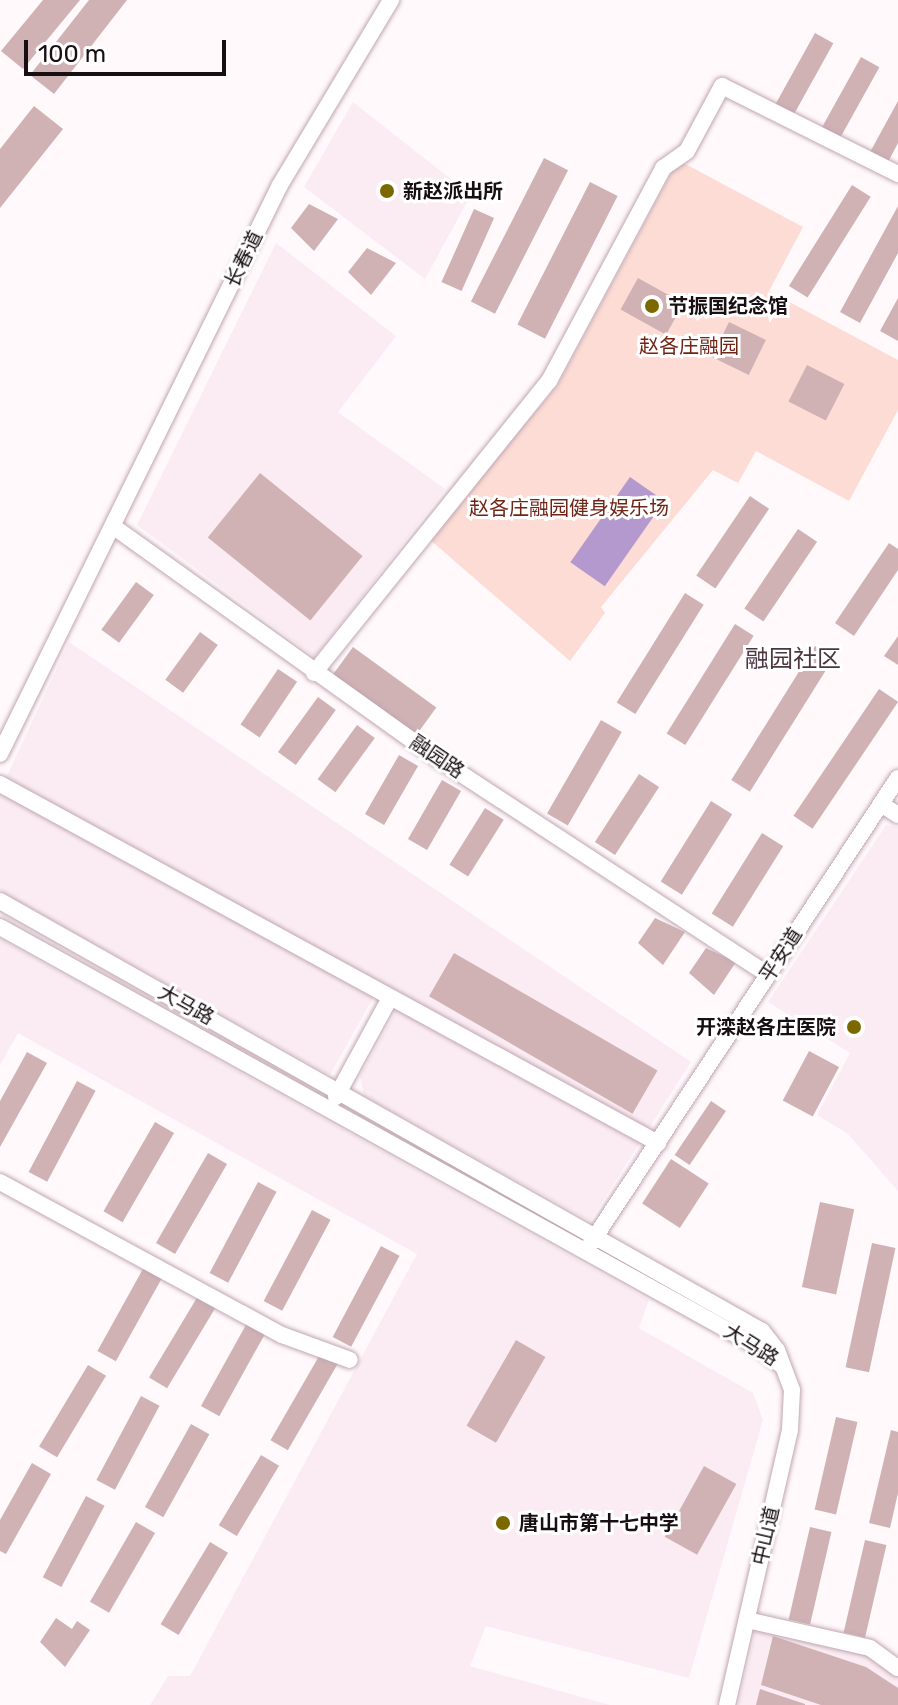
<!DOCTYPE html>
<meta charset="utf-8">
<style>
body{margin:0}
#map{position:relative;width:898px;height:1705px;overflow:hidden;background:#fff9fb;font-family:Rubik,"Noto Sans SC",sans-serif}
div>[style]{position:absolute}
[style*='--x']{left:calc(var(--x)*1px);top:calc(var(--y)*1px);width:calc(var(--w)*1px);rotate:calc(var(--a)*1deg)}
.built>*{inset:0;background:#fbecf3}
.green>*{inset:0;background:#fcdcd4}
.water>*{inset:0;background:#b399ce;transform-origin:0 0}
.building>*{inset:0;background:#d0b2b5;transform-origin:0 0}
.roads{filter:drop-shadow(0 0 2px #c1a6b2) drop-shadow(0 0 2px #c1a6b2)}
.minor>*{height:16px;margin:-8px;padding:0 8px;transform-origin:8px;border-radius:8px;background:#fff}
.dots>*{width:22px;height:22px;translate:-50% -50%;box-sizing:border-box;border:4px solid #fff;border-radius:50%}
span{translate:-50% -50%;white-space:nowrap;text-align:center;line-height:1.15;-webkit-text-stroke:6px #fff;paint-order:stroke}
.poi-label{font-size:20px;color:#180f13;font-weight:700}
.left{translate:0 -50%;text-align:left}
.right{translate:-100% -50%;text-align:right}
.street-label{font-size:20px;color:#180f13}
.park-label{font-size:20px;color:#702415}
.quarter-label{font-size:24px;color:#4b353f}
.scale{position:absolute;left:24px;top:40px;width:202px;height:36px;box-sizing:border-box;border:4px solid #180f13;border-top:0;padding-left:10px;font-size:24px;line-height:28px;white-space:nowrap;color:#180f13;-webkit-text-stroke:6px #fff;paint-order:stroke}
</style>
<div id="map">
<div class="built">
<div style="clip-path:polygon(353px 102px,471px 195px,425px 279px,304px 187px)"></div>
<div style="clip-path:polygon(276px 243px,396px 336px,338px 412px,445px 489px,315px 657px,137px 525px)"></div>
<div style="clip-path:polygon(69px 642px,691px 1062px,590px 1221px,364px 1096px,360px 1076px,400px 1004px,377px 991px,330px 1075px,0 891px,0 791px)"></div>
<div style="clip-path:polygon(886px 825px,898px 827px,898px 1191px,848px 1134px,817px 1115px,850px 1053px,768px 1002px)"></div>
<div style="clip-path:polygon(0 939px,649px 1300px,639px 1328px,753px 1393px,763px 1420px,689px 1678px,486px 1626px,470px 1666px,610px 1705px,150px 1705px,168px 1676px,190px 1676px,417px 1254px,18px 1033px,0 1065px)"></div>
<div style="clip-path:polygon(756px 1630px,872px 1653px,898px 1670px,898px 1705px,738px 1705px)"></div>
</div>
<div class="green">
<div style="clip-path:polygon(678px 160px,803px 227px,769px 291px,898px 360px,898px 410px,849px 501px,756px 451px,738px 483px,713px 470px,601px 607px,605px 613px,570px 661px,429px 539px,557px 386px)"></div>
</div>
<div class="water">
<div style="left:630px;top:477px;width:42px;height:104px;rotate:35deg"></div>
</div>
<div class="building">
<div style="clip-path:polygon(43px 0,80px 0,23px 69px,1px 51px)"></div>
<div style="clip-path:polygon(89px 0,127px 0,54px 94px,30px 75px)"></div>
<div style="left:815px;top:33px;width:21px;height:83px;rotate:29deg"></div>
<div style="left:861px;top:57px;width:21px;height:83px;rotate:29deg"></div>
<div style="clip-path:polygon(898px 101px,898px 143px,887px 164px,869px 154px)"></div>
<div style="clip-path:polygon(34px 106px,63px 129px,0 208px,0 149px)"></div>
<div style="left:544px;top:158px;width:27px;height:161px;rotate:27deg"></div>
<div style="left:590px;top:182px;width:31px;height:160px;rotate:27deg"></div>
<div style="left:852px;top:185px;width:22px;height:119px;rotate:32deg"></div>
<div style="clip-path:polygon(309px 204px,338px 219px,314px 251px,291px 228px)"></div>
<div style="clip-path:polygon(898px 206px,898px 253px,860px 323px,840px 312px)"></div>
<div style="left:474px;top:209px;width:22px;height:80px;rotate:24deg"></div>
<div style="clip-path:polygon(367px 248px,396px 263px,371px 295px,348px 272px)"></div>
<div style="left:638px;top:278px;width:52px;height:36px;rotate:29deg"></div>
<div style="clip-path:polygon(898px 298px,898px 341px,880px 331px)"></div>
<div style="left:729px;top:322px;width:41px;height:39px;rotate:26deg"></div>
<div style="left:807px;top:365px;width:42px;height:41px;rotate:27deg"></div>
<div style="left:260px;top:473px;width:132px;height:83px;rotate:39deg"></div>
<div style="left:750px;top:496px;width:23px;height:96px;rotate:34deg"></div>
<div style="left:798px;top:529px;width:23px;height:96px;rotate:34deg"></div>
<div style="clip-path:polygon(889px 543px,898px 549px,898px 570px,854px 636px,835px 623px)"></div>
<div style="left:136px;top:582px;width:22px;height:59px;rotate:36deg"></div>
<div style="left:685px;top:593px;width:22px;height:129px;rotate:32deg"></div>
<div style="left:735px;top:624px;width:22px;height:129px;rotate:32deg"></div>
<div style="left:200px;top:632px;width:22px;height:59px;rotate:36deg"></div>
<div style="clip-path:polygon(898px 636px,898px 665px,884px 656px)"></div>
<div style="left:815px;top:646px;width:22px;height:158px;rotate:32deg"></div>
<div style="left:353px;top:647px;width:103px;height:35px;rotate:36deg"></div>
<div style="left:278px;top:669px;width:23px;height:67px;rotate:34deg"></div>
<div style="left:879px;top:689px;width:23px;height:153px;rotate:34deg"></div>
<div style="left:318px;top:697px;width:22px;height:68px;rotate:36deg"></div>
<div style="left:601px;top:720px;width:24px;height:108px;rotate:30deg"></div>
<div style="left:357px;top:725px;width:22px;height:67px;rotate:36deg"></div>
<div style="left:399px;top:755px;width:22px;height:68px;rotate:30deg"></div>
<div style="left:639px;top:774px;width:24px;height:81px;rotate:33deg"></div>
<div style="left:442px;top:780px;width:22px;height:68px;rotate:30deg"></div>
<div style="left:711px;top:801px;width:25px;height:95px;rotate:32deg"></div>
<div style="left:485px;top:808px;width:22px;height:67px;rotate:32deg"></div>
<div style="left:762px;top:833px;width:25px;height:95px;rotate:32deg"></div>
<div style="clip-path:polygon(655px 918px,685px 932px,663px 965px,638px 943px)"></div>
<div style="clip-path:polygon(706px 948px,736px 962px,714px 995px,689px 973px)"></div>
<div style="left:454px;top:953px;width:235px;height:50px;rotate:30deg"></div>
<div style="left:809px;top:1051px;width:34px;height:56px;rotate:28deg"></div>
<div style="clip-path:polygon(27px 1052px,47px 1063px,0 1147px,0 1101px)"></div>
<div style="left:77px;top:1081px;width:21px;height:103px;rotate:28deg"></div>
<div style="left:711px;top:1101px;width:18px;height:65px;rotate:34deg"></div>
<div style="left:155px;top:1122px;width:22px;height:103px;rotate:30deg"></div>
<div style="left:208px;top:1153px;width:22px;height:104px;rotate:30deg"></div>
<div style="left:671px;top:1159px;width:45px;height:53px;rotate:33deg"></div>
<div style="left:258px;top:1182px;width:21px;height:103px;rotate:28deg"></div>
<div style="left:820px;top:1202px;width:35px;height:87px;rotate:12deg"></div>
<div style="left:312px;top:1210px;width:21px;height:103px;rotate:28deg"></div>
<div style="left:872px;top:1243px;width:24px;height:127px;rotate:12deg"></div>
<div style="left:381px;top:1246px;width:21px;height:103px;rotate:28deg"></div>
<div style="left:144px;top:1267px;width:21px;height:96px;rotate:29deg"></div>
<div style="left:198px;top:1296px;width:21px;height:95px;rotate:31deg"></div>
<div style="left:247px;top:1323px;width:21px;height:95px;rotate:29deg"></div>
<div style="left:516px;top:1340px;width:34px;height:99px;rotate:30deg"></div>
<div style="left:322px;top:1351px;width:20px;height:103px;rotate:30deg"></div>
<div style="left:88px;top:1365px;width:21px;height:95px;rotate:31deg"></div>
<div style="left:141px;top:1396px;width:21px;height:95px;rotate:28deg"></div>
<div style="left:836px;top:1417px;width:22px;height:95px;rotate:13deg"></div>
<div style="left:191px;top:1424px;width:21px;height:95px;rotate:29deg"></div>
<div style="clip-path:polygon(891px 1430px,898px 1432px,898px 1493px,890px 1528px,869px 1523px)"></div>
<div style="left:261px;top:1455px;width:21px;height:82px;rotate:31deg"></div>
<div style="clip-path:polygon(32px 1463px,51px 1474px,6px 1554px,0 1551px,0 1520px)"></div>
<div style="left:704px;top:1466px;width:37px;height:81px;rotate:29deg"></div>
<div style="left:86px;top:1496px;width:21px;height:92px;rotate:28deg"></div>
<div style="left:136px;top:1522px;width:22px;height:92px;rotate:30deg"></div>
<div style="left:810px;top:1527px;width:22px;height:95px;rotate:13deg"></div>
<div style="left:865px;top:1540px;width:22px;height:95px;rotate:13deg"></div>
<div style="left:210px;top:1542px;width:21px;height:96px;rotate:31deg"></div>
<div style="clip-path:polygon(56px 1618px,72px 1629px,77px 1621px,90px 1630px,65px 1667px,40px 1642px)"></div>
<div style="clip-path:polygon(773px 1636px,866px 1667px,898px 1688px,898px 1705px,821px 1705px,761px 1685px)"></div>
<div style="clip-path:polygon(760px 1689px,805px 1704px,805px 1705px,756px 1705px)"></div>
</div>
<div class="roads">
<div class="minor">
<div style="--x:114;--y:527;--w:401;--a:35.6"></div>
<div style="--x:440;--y:760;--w:392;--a:33.2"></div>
<div style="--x:314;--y:673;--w:375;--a:-51.2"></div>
<div style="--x:549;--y:381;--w:242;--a:-61.8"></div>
<div style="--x:663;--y:168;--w:29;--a:-35"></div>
<div style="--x:687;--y:151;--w:74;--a:-61.7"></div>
<div style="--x:722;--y:86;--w:197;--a:26.6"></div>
<div style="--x:0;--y:754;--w:634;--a:-63.8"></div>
<div style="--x:280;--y:185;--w:216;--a:-59"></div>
<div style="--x:0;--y:784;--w:750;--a:28.62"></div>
<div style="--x:881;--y:804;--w:20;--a:33"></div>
<div style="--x:0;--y:901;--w:875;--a:29.44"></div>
<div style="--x:762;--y:1331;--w:24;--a:52"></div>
<div style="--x:777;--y:1350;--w:43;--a:69.4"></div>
<div style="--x:792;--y:1390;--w:40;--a:92.9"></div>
<div style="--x:790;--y:1430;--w:282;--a:102.9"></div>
<div style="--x:0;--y:927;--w:867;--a:28.99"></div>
<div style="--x:758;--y:1347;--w:28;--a:38"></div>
<div style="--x:336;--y:1097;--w:113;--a:-61.4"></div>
<div style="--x:0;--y:1182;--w:321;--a:28.5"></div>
<div style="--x:282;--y:1335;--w:72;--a:20.2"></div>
<div style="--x:591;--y:1243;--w:557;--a:-56.57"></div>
<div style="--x:747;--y:1620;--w:126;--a:12.8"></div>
<div style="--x:870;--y:1648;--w:34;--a:36"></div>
</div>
</div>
<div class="dots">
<div style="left:387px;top:191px;background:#7b6900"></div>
<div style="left:652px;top:306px;background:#7b6900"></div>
<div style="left:854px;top:1027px;background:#7b6900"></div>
<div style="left:503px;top:1523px;background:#7b6900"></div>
</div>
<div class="poi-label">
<span class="left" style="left:403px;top:191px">新赵派出所</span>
<span class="left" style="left:668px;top:306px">节振国纪念馆</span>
<span class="right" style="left:836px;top:1027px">开滦赵各庄医院</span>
<span class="left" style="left:519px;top:1523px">唐山市第十七中学</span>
</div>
<div class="street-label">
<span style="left:244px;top:259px;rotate:-64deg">长春道</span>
<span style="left:437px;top:757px;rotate:34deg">融园路</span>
<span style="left:781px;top:955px;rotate:-57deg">平安道</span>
<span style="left:186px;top:1005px;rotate:29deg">大马路</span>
<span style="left:751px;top:1345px;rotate:32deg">大马路</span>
<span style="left:766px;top:1536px;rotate:-77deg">中山道</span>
</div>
<div class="park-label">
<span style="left:689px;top:346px">赵各庄融园</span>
<span style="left:569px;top:508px">赵各庄融园健身娱乐场</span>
</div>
<div class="quarter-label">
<span style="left:793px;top:660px">融园社区</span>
</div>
<div class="scale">100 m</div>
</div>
